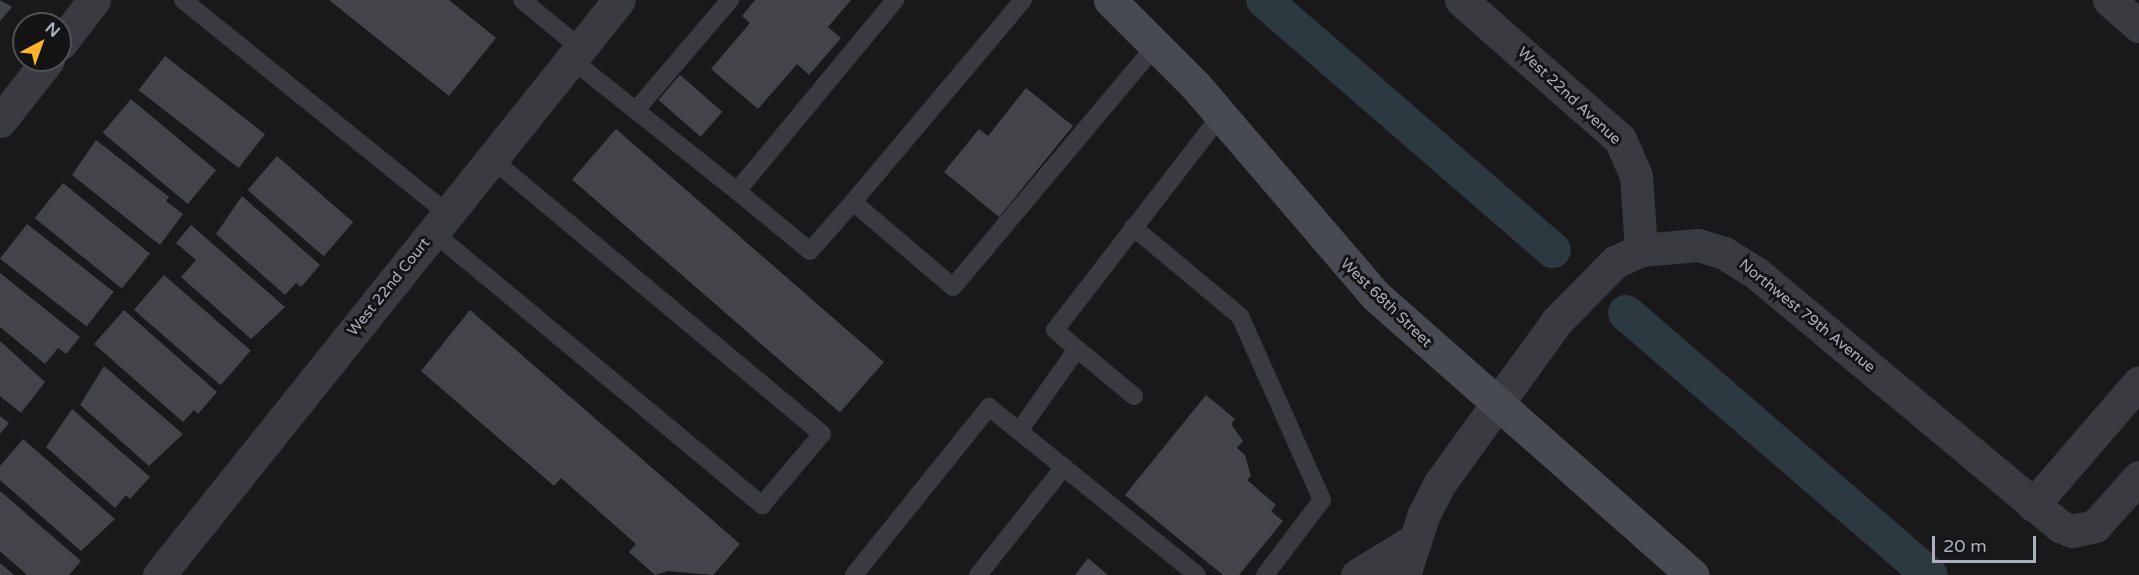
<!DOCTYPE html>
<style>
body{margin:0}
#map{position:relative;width:2139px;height:575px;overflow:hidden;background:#19191b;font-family:"Varela Round",sans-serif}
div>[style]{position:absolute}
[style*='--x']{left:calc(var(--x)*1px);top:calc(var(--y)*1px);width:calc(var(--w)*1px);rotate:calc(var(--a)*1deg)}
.canal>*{height:36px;margin:-18px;padding:0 18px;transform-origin:18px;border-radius:18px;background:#2d3941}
.building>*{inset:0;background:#434449;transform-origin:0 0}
.service>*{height:18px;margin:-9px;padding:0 9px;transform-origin:9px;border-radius:9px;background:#393b41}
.minor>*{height:33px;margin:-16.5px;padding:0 16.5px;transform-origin:16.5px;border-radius:16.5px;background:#393b41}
.tertiary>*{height:33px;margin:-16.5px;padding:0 16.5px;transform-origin:16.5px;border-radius:16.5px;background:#393b41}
.secondary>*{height:33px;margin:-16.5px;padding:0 16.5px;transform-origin:16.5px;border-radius:16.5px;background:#474a51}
span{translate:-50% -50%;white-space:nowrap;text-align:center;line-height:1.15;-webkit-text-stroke:6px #141416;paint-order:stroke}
.street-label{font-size:15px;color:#aab0bc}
.north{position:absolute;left:12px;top:12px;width:60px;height:60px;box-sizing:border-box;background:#141416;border:2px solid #505258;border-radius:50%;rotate:41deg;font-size:16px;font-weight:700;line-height:24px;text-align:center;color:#aab0bc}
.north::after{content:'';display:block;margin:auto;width:21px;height:27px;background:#ffb42d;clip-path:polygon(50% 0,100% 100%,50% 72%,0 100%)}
.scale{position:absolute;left:1932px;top:536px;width:104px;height:27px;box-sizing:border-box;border:3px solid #aab0bc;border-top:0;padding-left:8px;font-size:18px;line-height:21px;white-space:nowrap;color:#aab0bc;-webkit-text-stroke:4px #141416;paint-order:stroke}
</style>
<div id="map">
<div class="canal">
<div style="--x:1264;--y:0;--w:382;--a:40.9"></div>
<div style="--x:1626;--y:313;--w:401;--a:40.8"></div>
</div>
<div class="building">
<div style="clip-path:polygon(0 0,12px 7px,0 21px)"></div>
<div style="clip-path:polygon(329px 0,449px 0,496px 38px,449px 96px)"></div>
<div style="clip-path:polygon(755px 0,851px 0,828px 27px,841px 38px,809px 75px,797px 64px,758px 109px,711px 69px,750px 23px,742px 16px)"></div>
<div style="left:165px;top:56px;width:127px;height:43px;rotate:38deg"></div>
<div style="left:680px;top:75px;width:56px;height:33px;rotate:41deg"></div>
<div style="clip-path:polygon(1026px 88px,1073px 126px,999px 217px,944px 172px,979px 129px,988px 136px)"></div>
<div style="left:131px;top:99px;width:111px;height:44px;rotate:40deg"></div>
<div style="left:616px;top:129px;width:355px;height:67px;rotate:41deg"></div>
<div style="clip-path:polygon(96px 140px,169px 197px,166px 201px,183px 214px,160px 245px,72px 175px)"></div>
<div style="left:277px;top:156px;width:101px;height:45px;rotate:41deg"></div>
<div style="left:63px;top:183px;width:112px;height:45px;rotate:39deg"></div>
<div style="clip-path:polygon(242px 196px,320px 265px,301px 287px,296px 283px,285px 295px,216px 234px)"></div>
<div style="left:27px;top:224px;width:110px;height:44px;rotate:38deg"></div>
<div style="clip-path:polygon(191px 225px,285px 307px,251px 339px,181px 277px,196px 260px,176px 243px)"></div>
<div style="clip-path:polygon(0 273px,80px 337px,66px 354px,58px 348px,45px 364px,0 327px)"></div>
<div style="left:164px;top:275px;width:115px;height:46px;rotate:41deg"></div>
<div style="clip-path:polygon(124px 310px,217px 392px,198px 414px,194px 410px,183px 422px,94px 344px)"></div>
<div style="clip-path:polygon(470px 310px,740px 544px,713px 575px,668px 571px,655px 575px,629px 552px,636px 544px,561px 478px,554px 486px,421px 371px)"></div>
<div style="clip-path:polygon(0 341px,45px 382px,21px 413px,0 396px)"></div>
<div style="clip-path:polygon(104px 366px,183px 434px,149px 466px,80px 405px)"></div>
<div style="clip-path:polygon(1206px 395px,1235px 419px,1231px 424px,1243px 441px,1237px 448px,1245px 455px,1251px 476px,1247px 480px,1276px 505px,1271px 511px,1283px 521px,1239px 575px,1223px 575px,1125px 495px)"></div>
<div style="clip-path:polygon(72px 409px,150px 477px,130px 499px,126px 495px,115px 508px,46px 447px)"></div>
<div style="clip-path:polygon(0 416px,9px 423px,0 434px)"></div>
<div style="clip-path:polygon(23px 439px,115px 519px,81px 551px,0 480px,0 466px)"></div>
<div style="clip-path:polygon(0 491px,81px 561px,69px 575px,27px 575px,0 551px)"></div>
<div style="clip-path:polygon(1088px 558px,1108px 575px,1075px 575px)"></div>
<div style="clip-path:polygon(0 563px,14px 575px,0 575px)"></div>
</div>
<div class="service">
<div style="--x:183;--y:0;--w:341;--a:38.9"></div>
<div style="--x:522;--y:0;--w:75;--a:39.6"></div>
<div style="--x:1023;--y:0;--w:264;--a:130.1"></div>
<div style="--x:853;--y:202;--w:131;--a:40.4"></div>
<div style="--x:953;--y:287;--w:316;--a:-50"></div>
<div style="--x:571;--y:59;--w:212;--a:38.5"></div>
<div style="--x:737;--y:191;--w:248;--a:-50.4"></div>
<div style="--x:636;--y:110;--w:145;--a:-49.5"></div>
<div style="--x:737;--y:191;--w:94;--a:39.4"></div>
<div style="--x:810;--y:251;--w:65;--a:-48.7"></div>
<div style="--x:1133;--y:227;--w:139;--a:39.8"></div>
<div style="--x:1240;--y:316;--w:201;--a:66"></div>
<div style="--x:1322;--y:500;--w:94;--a:127.2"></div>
<div style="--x:433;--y:232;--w:428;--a:39.7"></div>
<div style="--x:762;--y:505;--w:93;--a:-49.8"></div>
<div style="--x:822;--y:434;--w:430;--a:-140.2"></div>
<div style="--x:1077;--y:349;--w:74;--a:39.5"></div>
<div style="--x:1019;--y:431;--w:100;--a:-54.7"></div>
<div style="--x:1077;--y:349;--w:29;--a:-139"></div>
<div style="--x:1055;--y:330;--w:272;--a:-52.3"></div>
<div style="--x:854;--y:575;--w:216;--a:-51.2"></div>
<div style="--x:989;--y:407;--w:267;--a:38.9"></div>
<div style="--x:978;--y:575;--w:138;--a:-51.5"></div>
</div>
<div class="minor">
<div style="--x:1461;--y:0;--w:211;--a:41.2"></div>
<div style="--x:1620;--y:139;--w:40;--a:66.6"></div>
<div style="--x:1636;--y:176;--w:74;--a:86.1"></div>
<div style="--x:2109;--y:0;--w:40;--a:41"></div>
<div style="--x:60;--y:44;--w:56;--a:-52.3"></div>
<div style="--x:0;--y:121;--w:78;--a:-51.8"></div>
<div style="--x:1497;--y:404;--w:102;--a:-54.1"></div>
<div style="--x:1557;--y:321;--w:83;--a:-45.5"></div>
<div style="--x:1615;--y:262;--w:29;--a:-25"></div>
<div style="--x:1641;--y:250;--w:57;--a:-5"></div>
<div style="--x:1698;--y:245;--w:27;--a:17"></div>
<div style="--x:1724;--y:253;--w:36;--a:32"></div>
<div style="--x:1755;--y:272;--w:397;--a:39.8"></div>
<div style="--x:2060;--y:526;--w:13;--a:23"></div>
<div style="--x:2072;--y:531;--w:24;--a:-12"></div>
<div style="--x:2095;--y:526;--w:66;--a:-48.1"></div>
<div style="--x:2033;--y:505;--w:162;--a:-49.2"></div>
<div style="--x:159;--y:575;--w:736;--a:-51.34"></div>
</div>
<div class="tertiary">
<div style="--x:1357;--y:575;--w:66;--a:-31.3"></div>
<div style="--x:1404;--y:575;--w:62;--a:-72.1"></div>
<div style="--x:1423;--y:516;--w:37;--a:-63"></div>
<div style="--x:1440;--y:483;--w:97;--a:-54.2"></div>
</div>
<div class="secondary">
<div style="--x:1110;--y:0;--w:120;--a:45"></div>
<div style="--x:1195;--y:85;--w:278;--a:49.4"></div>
<div style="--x:1376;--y:296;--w:422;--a:41.4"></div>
</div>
<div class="street-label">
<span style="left:1569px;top:96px;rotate:43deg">West 22nd Avenue</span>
<span style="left:389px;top:287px;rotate:-51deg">West 22nd Court</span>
<span style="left:1386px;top:303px;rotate:44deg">West 68th Street</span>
<span style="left:1807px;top:316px;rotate:39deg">Northwest 79th Avenue</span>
</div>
<div class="north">N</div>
<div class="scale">20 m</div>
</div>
